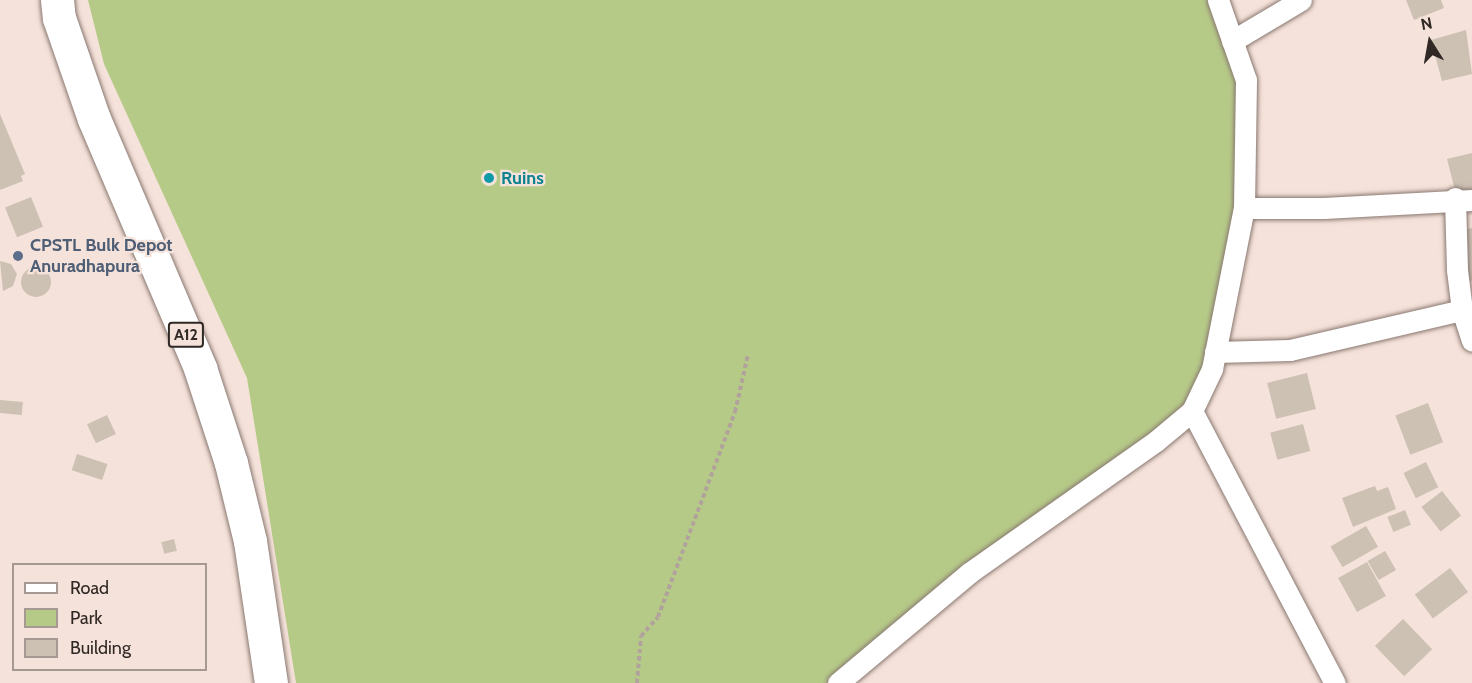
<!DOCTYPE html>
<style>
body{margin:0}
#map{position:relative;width:1472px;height:683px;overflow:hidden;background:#f5e2da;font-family:Cabin,sans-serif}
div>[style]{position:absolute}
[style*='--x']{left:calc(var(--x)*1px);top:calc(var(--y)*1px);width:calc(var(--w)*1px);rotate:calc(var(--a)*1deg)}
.green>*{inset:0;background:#b6ca88}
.building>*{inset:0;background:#ccc1b3;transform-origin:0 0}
.round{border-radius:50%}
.path>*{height:4px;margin-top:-2px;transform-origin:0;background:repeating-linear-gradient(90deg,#b1a29c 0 4.5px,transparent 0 7.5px)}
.roads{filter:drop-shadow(0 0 2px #897871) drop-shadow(0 0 2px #897871)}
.minor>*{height:21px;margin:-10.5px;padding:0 10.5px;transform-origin:10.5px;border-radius:10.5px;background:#fff}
.trunk>*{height:33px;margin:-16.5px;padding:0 16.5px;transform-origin:16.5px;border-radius:16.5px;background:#fff}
.dots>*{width:16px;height:16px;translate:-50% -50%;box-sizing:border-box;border:3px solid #f5e2da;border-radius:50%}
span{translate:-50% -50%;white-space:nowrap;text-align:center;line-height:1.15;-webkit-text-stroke:4.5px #f5e2da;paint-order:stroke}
.shield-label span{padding:2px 4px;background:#f5e2da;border:2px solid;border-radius:4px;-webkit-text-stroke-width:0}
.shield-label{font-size:16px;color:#2f2825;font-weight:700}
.culture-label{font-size:18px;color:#0d838f;font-weight:700}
.left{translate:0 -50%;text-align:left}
.service-label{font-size:18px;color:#4e5e75;font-weight:700}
.legend{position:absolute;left:12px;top:563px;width:195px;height:108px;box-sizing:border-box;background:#f5e2da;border:2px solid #a69892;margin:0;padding:8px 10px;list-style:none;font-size:18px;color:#2f2825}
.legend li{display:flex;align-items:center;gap:12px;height:30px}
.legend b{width:30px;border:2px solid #a69892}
.north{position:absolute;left:1400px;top:12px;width:60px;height:60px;-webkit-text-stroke:4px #f5e2da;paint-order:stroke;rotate:349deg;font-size:16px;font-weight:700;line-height:24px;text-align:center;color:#2f2825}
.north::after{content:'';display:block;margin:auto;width:21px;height:27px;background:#2f2825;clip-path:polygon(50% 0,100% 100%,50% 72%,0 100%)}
</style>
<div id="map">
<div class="green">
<div style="clip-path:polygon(88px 0,1218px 0,1246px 80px,1244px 208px,1192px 411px,838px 683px,296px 683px,247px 378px,104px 64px)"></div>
</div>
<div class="building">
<div style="clip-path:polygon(1406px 0,1441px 0,1444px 8px,1414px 20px)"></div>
<div style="clip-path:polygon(1466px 30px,1472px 74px,1442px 81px,1431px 40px)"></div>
<div style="clip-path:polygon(0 114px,25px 174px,21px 176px,23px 181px,0 190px)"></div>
<div style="clip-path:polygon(1472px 153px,1472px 190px,1456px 194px,1447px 159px)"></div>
<div style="left:31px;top:197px;width:32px;height:28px;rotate:68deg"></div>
<div style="clip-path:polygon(1472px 228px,1472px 281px,1466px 282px,1460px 231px)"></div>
<div style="clip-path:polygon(0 261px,11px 264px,17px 274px,13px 286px,3px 291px)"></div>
<div class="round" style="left:21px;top:267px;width:30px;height:30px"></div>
<div style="left:1307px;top:373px;width:37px;height:41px;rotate:76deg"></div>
<div style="left:0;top:400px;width:23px;height:13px;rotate:5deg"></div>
<div style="left:1428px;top:403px;width:42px;height:35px;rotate:69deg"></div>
<div style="left:107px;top:415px;width:21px;height:22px;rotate:65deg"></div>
<div style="left:1303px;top:424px;width:28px;height:34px;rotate:75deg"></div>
<div style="left:77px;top:454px;width:32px;height:17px;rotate:18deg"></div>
<div style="left:1426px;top:462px;width:28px;height:25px;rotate:64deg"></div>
<div style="clip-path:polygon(1375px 486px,1377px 491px,1388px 487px,1396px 509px,1353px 527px,1342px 498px)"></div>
<div style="left:1442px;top:491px;width:31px;height:26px;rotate:52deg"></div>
<div style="left:1405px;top:510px;width:16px;height:19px;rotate:68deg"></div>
<div style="left:1366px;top:526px;width:24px;height:41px;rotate:60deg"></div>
<div style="left:174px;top:539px;width:12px;height:13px;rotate:76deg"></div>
<div style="left:1385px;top:551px;width:22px;height:20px;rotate:60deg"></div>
<div style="left:1367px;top:562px;width:39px;height:33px;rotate:61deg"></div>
<div style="left:1450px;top:568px;width:30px;height:44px;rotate:53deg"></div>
<div style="left:1403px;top:619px;width:42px;height:39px;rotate:46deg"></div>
</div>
<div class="path">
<div style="--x:637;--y:683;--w:47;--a:-85.1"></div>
<div style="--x:641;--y:636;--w:25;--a:-48"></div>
<div style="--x:658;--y:617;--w:219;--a:-69.4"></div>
<div style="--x:735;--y:412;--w:58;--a:-77.2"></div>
</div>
<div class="roads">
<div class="minor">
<div style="--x:1232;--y:41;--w:80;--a:-30.7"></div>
<div style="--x:1455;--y:198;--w:72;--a:88.4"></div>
<div style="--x:1457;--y:270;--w:40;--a:82.9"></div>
<div style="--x:1462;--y:310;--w:32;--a:72"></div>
<div style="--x:1244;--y:208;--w:80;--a:0"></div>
<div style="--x:1324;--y:208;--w:148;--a:-3.1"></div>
<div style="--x:1215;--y:352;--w:75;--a:-1.5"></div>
<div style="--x:1290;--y:350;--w:177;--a:-13.1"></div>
<div style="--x:1192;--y:411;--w:307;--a:62.3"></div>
<div style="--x:838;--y:683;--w:171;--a:-40"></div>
<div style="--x:969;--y:573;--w:229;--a:-35.2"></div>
<div style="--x:1156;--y:441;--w:47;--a:-39.8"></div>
<div style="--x:1192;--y:411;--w:47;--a:-64.5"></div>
<div style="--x:1212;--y:369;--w:164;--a:-78.8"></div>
<div style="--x:1244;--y:208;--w:128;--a:-89.1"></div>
<div style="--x:1246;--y:80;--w:85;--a:-109.3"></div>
</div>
<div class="trunk">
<div style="--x:57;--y:0;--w:18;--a:84"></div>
<div style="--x:59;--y:18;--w:107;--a:70.9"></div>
<div style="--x:94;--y:119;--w:271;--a:66.9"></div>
<div style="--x:200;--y:368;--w:100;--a:71.9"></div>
<div style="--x:231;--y:463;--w:80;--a:76.3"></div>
<div style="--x:250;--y:541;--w:144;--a:81.6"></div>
</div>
</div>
<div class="dots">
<div style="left:489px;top:178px;background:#0f9aa8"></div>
<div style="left:18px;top:256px;background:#5c6f8a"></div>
</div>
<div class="shield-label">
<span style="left:186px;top:335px">A12</span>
</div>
<div class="culture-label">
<span class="left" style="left:501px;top:178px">Ruins</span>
</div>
<div class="service-label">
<span class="left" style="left:30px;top:256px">CPSTL Bulk Depot<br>Anuradhapura</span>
</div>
<ul class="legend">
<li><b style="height:8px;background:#fff"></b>Road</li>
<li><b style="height:16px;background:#b6ca88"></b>Park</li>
<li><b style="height:16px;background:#ccc1b3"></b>Building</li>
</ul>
<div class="north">N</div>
</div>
